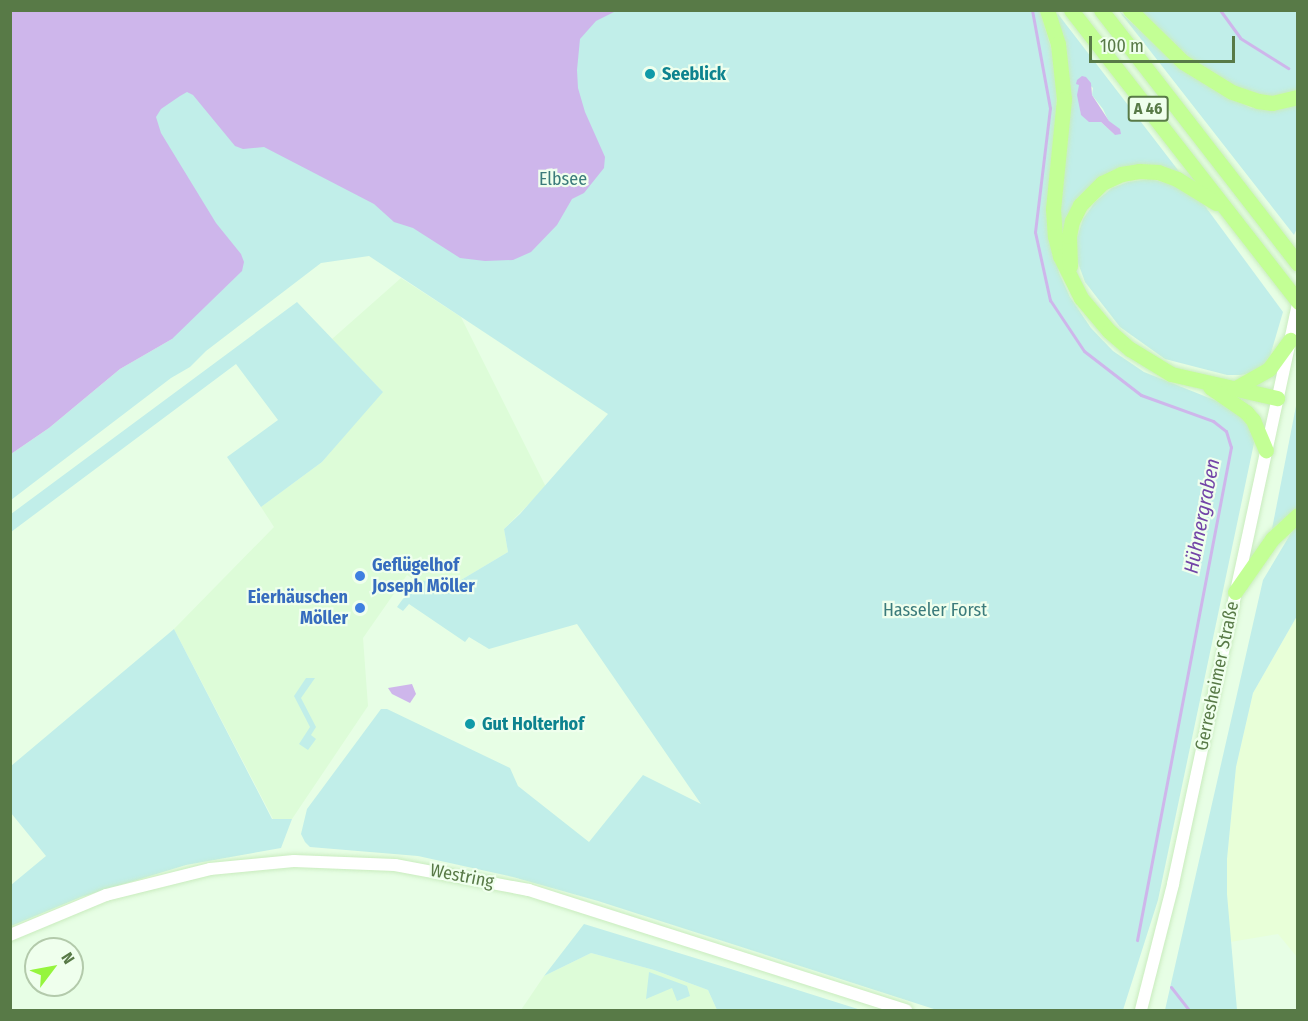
<!DOCTYPE html>
<meta charset="utf-8">
<style>
body{margin:0}
#map{position:relative;width:1308px;height:1021px;overflow:hidden;background:#e7fee5;font-family:"Fira Sans Condensed",sans-serif}
div>[style]{position:absolute}
[style*='--x']{left:calc(var(--x)*1px);top:calc(var(--y)*1px);width:calc(var(--w)*1px);rotate:calc(var(--a)*1deg)}
.residential>*{inset:0;background:#ddfcd8}
.commercial>*{inset:0;background:#e8ffd8}
.green>*{inset:0;background:#c1eee9}
.water>*{inset:0;background:#ceb6eb}
.stream>*{height:3px;margin:-1.5px;padding:0 1.5px;transform-origin:1.5px;border-radius:1.5px;background:#ceb6eb}
.roads{filter:drop-shadow(0 0 2px #c9ecbe) drop-shadow(0 0 2px #c9ecbe)}
.secondary>*{height:12px;margin:-6px;padding:0 6px;transform-origin:6px;border-radius:6px;background:#fff}
.highway>*{height:15px;margin:-7.5px;padding:0 7.5px;transform-origin:7.5px;border-radius:7.5px;background:#c3ff95}
.dots>*{width:16px;height:16px;translate:-50% -50%;box-sizing:border-box;border:3px solid #efffed;border-radius:50%}
span{translate:-50% -50%;white-space:nowrap;text-align:center;line-height:1.15;-webkit-text-stroke:4.5px #efffed;paint-order:stroke}
.shield-label span{padding:2px 4px;background:#efffed;border:2px solid;border-radius:4px;-webkit-text-stroke-width:0}
.shield-label{font-size:16px;color:#587a47;font-weight:700}
.culture-label{font-size:18px;color:#0d838f;font-weight:700}
.left{translate:0 -50%;text-align:left}
.park-label{font-size:18px;color:#3b7b7b}
.shop-label{font-size:18px;color:#366cbe;font-weight:700}
.right{translate:-100% -50%;text-align:right}
.street-label{font-size:18px;color:#587a47}
.water-label{font-size:20px;color:#7345a7;font-style:italic}
.frame{position:absolute;inset:0;border:12px solid #587a47;pointer-events:none}
.north{position:absolute;left:24px;top:937px;width:60px;height:60px;box-sizing:border-box;background:#efffed;border:2px solid #b3caab;border-radius:50%;rotate:58deg;font-size:16px;font-weight:700;line-height:24px;text-align:center;color:#587a47}
.north::after{content:'';display:block;margin:auto;width:21px;height:27px;background:#95f53d;clip-path:polygon(50% 0,100% 100%,50% 72%,0 100%)}
.scale{position:absolute;left:1089px;top:36px;width:146px;height:27px;box-sizing:border-box;border:3px solid #587a47;border-top:0;padding-left:8px;font-size:18px;line-height:21px;white-space:nowrap;color:#587a47;-webkit-text-stroke:4px #efffed;paint-order:stroke}
</style>
<div id="map">
<div class="residential">
<div style="clip-path:polygon(401px 278px,461px 317px,546px 487px,504px 529px,508px 552px,461px 580px,416px 581px,407px 575px,363px 638px,368px 706px,292px 819px,273px 819px,174px 629px,274px 527px,261px 507px,322px 462px,382px 391px,332px 339px)"></div>
<div style="clip-path:polygon(591px 953px,654px 970px,708px 990px,717px 1010px,521px 1010px,544px 976px)"></div>
</div>
<div class="commercial">
<div style="clip-path:polygon(1297px 616px,1297px 957px,1278px 934px,1230px 942px,1227px 894px,1227px 859px,1236px 767px,1253px 693px)"></div>
</div>
<div class="green">
<div style="clip-path:polygon(10px 11px,1040px 11px,1054px 58px,1057px 87px,1051px 233px,1059px 273px,1070px 297px,1091px 328px,1113px 351px,1144px 372px,1237px 409px,1253px 433px,1254px 443px,1158px 900px,1123px 1010px,937px 1010px,598px 901px,513px 877px,418px 856px,310px 847px,305px 842px,301px 834px,307px 809px,381px 709px,387px 709px,510px 768px,518px 786px,589px 842px,643px 775px,701px 804px,577px 624px,489px 649px,469px 637px,465px 642px,409px 604px,403px 611px,397px 607px,416px 581px,461px 580px,508px 552px,504px 529px,520px 514px,608px 414px,369px 256px,321px 263px,206px 351px,190px 367px,171px 378px,11px 500px,11px 454px,49px 428px,120px 369px,172px 339px)"></div>
<div style="clip-path:polygon(1119px 11px,1163px 52px,1212px 89px,1251px 108px,1297px 104px,1298px 226px,1294px 235px)"></div>
<div style="clip-path:polygon(1137px 11px,1297px 11px,1297px 91px,1279px 96px,1260px 96px,1244px 92px,1187px 58px)"></div>
<div style="clip-path:polygon(evenodd,1058px 14px,1181px 174px,1106px 178px,1065px 239px,1058px 231px,1064px 141px,1053px 16px,1058px 14px,1082px 78px,1093px 88px,1092px 95px,1103px 109px,1115px 135px,1101px 122px,1081px 115px,1079px 93px,1082px 78px)"></div>
<div style="clip-path:polygon(1150px 179px,1174px 185px,1202px 202px,1283px 312px,1270px 356px,1265px 364px,1254px 372px,1241px 375px,1227px 375px,1165px 359px,1120px 327px,1085px 282px,1077px 260px,1076px 241px,1083px 219px,1095px 202px,1112px 188px,1128px 182px)"></div>
<div style="clip-path:polygon(297px 302px,383px 392px,322px 462px,261px 507px,227px 457px,278px 420px,236px 364px,11px 532px,11px 514px)"></div>
<div style="clip-path:polygon(1297px 401px,1297px 508px,1272px 529px)"></div>
<div style="clip-path:polygon(1297px 523px,1297px 616px,1253px 693px,1236px 767px,1227px 859px,1227px 894px,1237px 1010px,1165px 1010px,1263px 580px)"></div>
<div style="clip-path:polygon(174px 629px,272px 819px,292px 819px,281px 848px,186px 865px,81px 897px,11px 926px,11px 885px,46px 856px,11px 813px,11px 766px)"></div>
<div style="clip-path:polygon(306px 678px,315px 678px,301px 698px,316px 727px,311px 735px,316px 739px,308px 750px,299px 744px,310px 727px,294px 696px)"></div>
<div style="clip-path:polygon(584px 924px,731px 969px,861px 1010px,717px 1010px,708px 990px,654px 970px,591px 953px,544px 976px)"></div>
<div style="clip-path:polygon(649px 972px,687px 986px,690px 996px,677px 1001px,672px 988px,646px 999px)"></div>
</div>
<div class="water">
<div style="clip-path:polygon(11px 10px,616px 11px,596px 21px,580px 39px,577px 70px,578px 88px,585px 112px,605px 157px,604px 168px,584px 193px,572px 199px,557px 225px,531px 252px,513px 260px,485px 261px,460px 258px,413px 228px,394px 222px,374px 204px,264px 147px,243px 149px,235px 146px,193px 95px,187px 92px,180px 96px,161px 109px,156px 117px,161px 133px,216px 223px,241px 254px,244px 262px,242px 271px,172px 339px,120px 369px,49px 428px,11px 454px)"></div>
<div style="clip-path:polygon(1082px 76px,1086px 77px,1091px 83px,1092px 95px,1109px 121px,1120px 129px,1121px 134px,1115px 135px,1101px 122px,1089px 122px,1081px 115px,1077px 95px,1079px 85px,1076px 84px,1077px 80px)"></div>
<div style="clip-path:polygon(412px 684px,416px 694px,410px 703px,392px 694px,388px 688px)"></div>
</div>
<div class="stream">
<div style="--x:1032;--y:10;--w:100;--a:79.6"></div>
<div style="--x:1050;--y:108;--w:125;--a:96.9"></div>
<div style="--x:1035;--y:232;--w:70;--a:77.6"></div>
<div style="--x:1050;--y:300;--w:61;--a:56.3"></div>
<div style="--x:1084;--y:351;--w:72;--a:37.7"></div>
<div style="--x:1141;--y:395;--w:77;--a:19.9"></div>
<div style="--x:1213;--y:421;--w:16;--a:38"></div>
<div style="--x:1226;--y:431;--w:17;--a:73"></div>
<div style="--x:1231;--y:447;--w:502;--a:100.79"></div>
<div style="--x:1220;--y:10;--w:34;--a:54"></div>
<div style="--x:1240;--y:38;--w:57;--a:32"></div>
<div style="--x:1171;--y:987;--w:29;--a:52"></div>
</div>
<div class="roads">
<div class="secondary">
<div style="--x:10;--y:935;--w:104;--a:-22.6"></div>
<div style="--x:106;--y:895;--w:107;--a:-14"></div>
<div style="--x:210;--y:869;--w:84;--a:-5.4"></div>
<div style="--x:294;--y:861;--w:101;--a:2.3"></div>
<div style="--x:395;--y:865;--w:136;--a:10.6"></div>
<div style="--x:529;--y:890;--w:396;--a:17.7"></div>
<div style="--x:1141;--y:1010;--w:130;--a:-75.7"></div>
<div style="--x:1173;--y:884;--w:593;--a:-77.84"></div>
</div>
<div class="highway">
<div style="--x:1047;--y:10;--w:36;--a:72"></div>
<div style="--x:1058;--y:44;--w:55;--a:83.8"></div>
<div style="--x:1064;--y:99;--w:111;--a:95.7"></div>
<div style="--x:1053;--y:209;--w:27;--a:86"></div>
<div style="--x:1055;--y:236;--w:21;--a:76"></div>
<div style="--x:1060;--y:256;--w:47;--a:63.4"></div>
<div style="--x:1081;--y:298;--w:43;--a:49.7"></div>
<div style="--x:1109;--y:331;--w:28;--a:41"></div>
<div style="--x:1130;--y:349;--w:48;--a:31.4"></div>
<div style="--x:1171;--y:374;--w:109;--a:12.8"></div>
<div style="--x:1071;--y:10;--w:370;--a:52.1"></div>
<div style="--x:1101;--y:10;--w:321;--a:52.2"></div>
<div style="--x:1130;--y:10;--w:74;--a:44.5"></div>
<div style="--x:1183;--y:62;--w:57;--a:31.5"></div>
<div style="--x:1232;--y:92;--w:28;--a:19"></div>
<div style="--x:1258;--y:101;--w:14;--a:8"></div>
<div style="--x:1272;--y:103;--w:27;--a:-13"></div>
<div style="--x:1070;--y:266;--w:30;--a:-92"></div>
<div style="--x:1069;--y:236;--w:15;--a:-79"></div>
<div style="--x:1072;--y:221;--w:18;--a:-63"></div>
<div style="--x:1080;--y:205;--w:31;--a:-45"></div>
<div style="--x:1102;--y:183;--w:21;--a:-25"></div>
<div style="--x:1121;--y:174;--w:18;--a:-9"></div>
<div style="--x:1139;--y:171;--w:19;--a:3"></div>
<div style="--x:1158;--y:172;--w:20;--a:20"></div>
<div style="--x:1177;--y:179;--w:46;--a:31.6"></div>
<div style="--x:1210;--y:387;--w:44;--a:34.8"></div>
<div style="--x:1246;--y:412;--w:11;--a:49"></div>
<div style="--x:1253;--y:420;--w:33;--a:67"></div>
<div style="--x:1234;--y:389;--w:40;--a:-29.7"></div>
<div style="--x:1269;--y:369;--w:36;--a:-54"></div>
<div style="--x:1235;--y:592;--w:65;--a:-55.1"></div>
<div style="--x:1272;--y:539;--w:35;--a:-43"></div>
</div>
</div>
<div class="dots">
<div style="left:650px;top:74px;background:#0f9aa8"></div>
<div style="left:360px;top:576px;background:#3f7fe0"></div>
<div style="left:360px;top:608px;background:#3f7fe0"></div>
<div style="left:470px;top:724px;background:#0f9aa8"></div>
</div>
<div class="shield-label">
<span style="left:1148px;top:109px">A 46</span>
</div>
<div class="culture-label">
<span class="left" style="left:662px;top:74px">Seeblick</span>
<span class="left" style="left:482px;top:724px">Gut Holterhof</span>
</div>
<div class="park-label">
<span style="left:563px;top:179px">Elbsee</span>
<span style="left:935px;top:610px">Hasseler Forst</span>
</div>
<div class="shop-label">
<span class="left" style="left:372px;top:576px">Geflügelhof<br>Joseph Möller</span>
<span class="right" style="left:348px;top:608px">Eierhäuschen<br>Möller</span>
</div>
<div class="street-label">
<span style="left:1217px;top:676px;rotate:-78deg">Gerresheimer Straße</span>
<span style="left:462px;top:876px;rotate:11deg">Westring</span>
</div>
<div class="water-label">
<span style="left:1202px;top:516px;rotate:-79deg">Hühnergraben</span>
</div>
<div class="frame"></div>
<div class="north">N</div>
<div class="scale">100 m</div>
</div>
